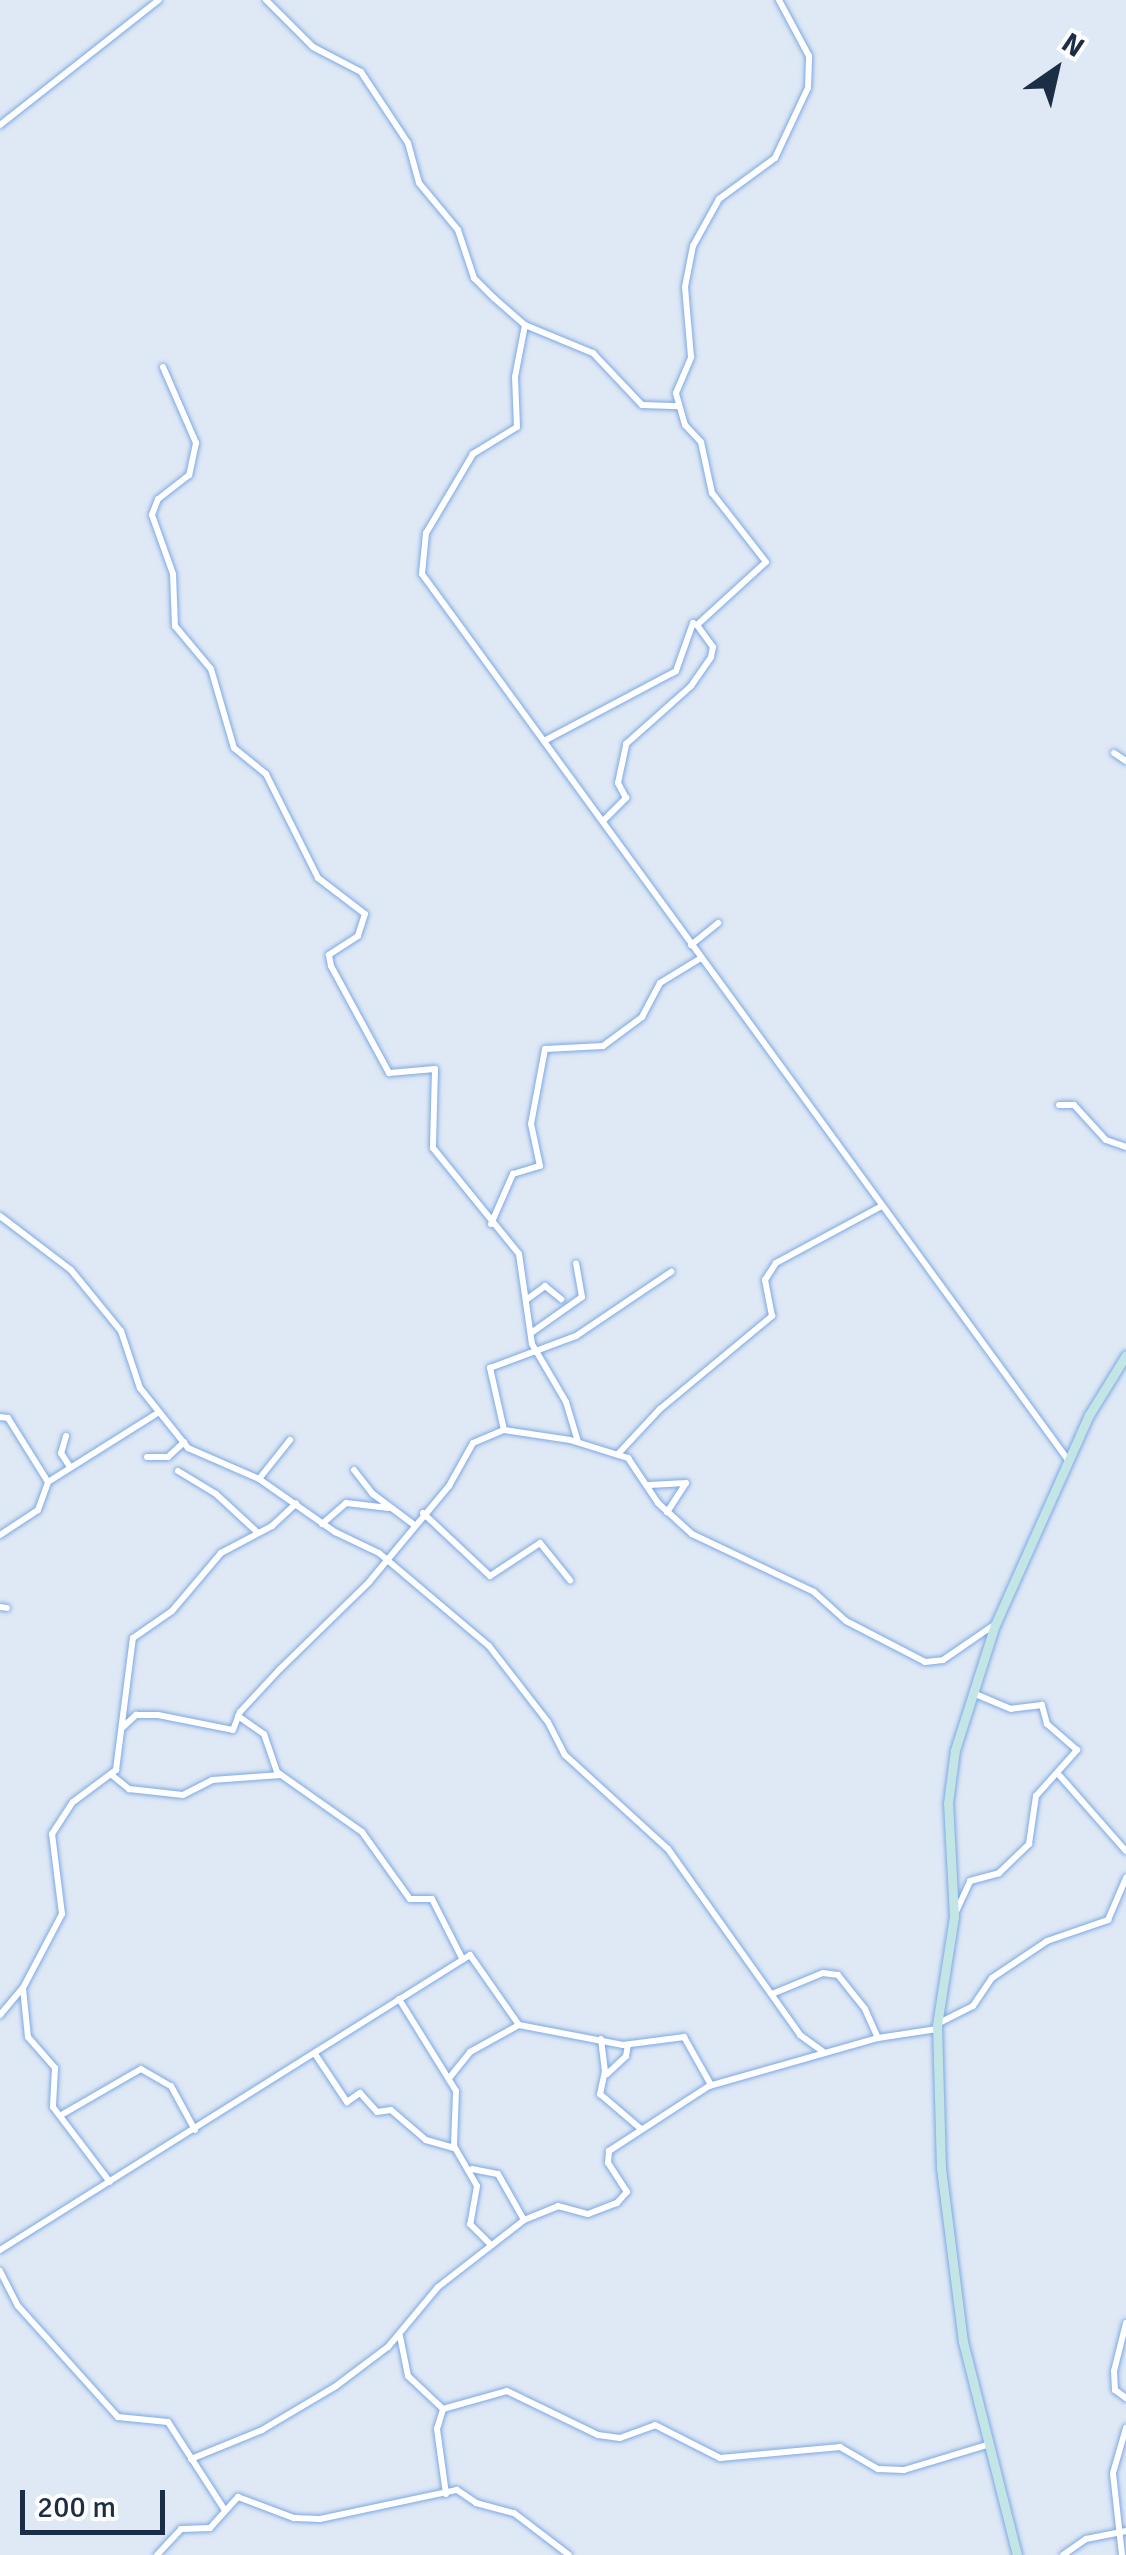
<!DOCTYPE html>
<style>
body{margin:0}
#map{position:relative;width:1126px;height:2555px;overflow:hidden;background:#dfe8f5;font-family:Signika,sans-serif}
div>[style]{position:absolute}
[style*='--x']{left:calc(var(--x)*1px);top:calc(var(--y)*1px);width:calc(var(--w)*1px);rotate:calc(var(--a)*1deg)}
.roads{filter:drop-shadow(0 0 2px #7da9e3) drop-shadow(0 0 2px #7da9e3)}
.street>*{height:6px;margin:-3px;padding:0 3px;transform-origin:3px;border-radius:3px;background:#fff}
.secondary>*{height:9px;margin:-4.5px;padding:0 4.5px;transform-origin:4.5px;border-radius:4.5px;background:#c4e5e5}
span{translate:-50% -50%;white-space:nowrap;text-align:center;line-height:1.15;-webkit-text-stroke:8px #fff;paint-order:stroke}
.north{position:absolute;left:1006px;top:20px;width:100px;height:100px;-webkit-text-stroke:8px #fff;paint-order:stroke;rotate:34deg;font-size:28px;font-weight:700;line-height:40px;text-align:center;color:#1c2e46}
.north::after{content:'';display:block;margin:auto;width:35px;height:45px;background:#1c2e46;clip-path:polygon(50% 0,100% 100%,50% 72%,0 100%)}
.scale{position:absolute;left:20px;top:2490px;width:145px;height:45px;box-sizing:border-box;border:5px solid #1c2e46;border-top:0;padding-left:12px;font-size:30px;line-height:35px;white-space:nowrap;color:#1c2e46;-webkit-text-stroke:8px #fff;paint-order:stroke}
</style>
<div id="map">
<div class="roads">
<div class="street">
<div style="--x:266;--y:0;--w:66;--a:45"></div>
<div style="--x:313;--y:47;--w:54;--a:27.5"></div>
<div style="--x:361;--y:72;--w:85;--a:56.5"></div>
<div style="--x:408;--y:143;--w:41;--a:74.6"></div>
<div style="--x:419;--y:183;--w:61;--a:50.3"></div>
<div style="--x:458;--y:230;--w:51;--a:71.6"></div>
<div style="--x:474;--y:278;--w:28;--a:45"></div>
<div style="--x:494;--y:298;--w:41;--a:41.1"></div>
<div style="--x:525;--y:325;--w:74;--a:22.4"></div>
<div style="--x:593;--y:353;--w:71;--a:46.7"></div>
<div style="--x:642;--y:405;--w:37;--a:2"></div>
<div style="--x:0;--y:125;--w:202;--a:-38.2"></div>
<div style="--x:525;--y:325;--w:53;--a:100.9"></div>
<div style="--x:515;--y:377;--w:50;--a:87.7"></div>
<div style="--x:517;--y:427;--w:52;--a:148.5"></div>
<div style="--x:473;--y:454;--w:92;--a:120.7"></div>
<div style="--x:426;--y:533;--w:41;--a:95.6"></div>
<div style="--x:422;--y:574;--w:1096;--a:53.9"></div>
<div style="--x:163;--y:367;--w:83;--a:66.5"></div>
<div style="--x:196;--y:443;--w:33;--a:102"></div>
<div style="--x:189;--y:475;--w:39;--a:142"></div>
<div style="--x:158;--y:499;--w:17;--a:111"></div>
<div style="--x:152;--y:515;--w:63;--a:70.4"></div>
<div style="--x:173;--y:574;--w:52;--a:87.8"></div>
<div style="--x:175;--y:626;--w:56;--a:50.1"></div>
<div style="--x:211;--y:669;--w:82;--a:73.8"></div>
<div style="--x:234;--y:748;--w:41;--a:39.1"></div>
<div style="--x:266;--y:774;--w:116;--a:63.4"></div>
<div style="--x:318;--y:878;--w:59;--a:37.5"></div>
<div style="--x:365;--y:914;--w:23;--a:108"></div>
<div style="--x:358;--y:936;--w:35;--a:147"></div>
<div style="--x:329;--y:955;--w:11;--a:80"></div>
<div style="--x:331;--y:966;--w:122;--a:61.5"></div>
<div style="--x:389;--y:1073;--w:46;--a:-5"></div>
<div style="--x:435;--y:1069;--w:79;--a:91.5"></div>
<div style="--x:433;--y:1148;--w:136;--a:50.9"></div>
<div style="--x:519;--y:1254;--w:91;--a:81.8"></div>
<div style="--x:532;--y:1344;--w:67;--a:59.6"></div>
<div style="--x:566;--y:1402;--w:42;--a:73.3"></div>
<div style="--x:544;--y:741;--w:149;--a:-27.9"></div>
<div style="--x:676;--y:671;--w:51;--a:-70.5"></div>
<div style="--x:1114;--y:753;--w:14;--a:34"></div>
<div style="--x:603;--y:821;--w:33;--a:-45"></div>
<div style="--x:626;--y:798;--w:17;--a:-118"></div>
<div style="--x:618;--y:783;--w:40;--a:-78"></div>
<div style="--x:626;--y:744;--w:87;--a:-41.7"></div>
<div style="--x:691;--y:686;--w:35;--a:-55"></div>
<div style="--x:711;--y:657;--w:10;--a:-79"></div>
<div style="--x:713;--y:647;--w:27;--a:-126"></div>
<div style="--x:697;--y:625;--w:93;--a:-42.4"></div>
<div style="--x:766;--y:562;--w:88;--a:-128"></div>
<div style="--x:712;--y:493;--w:52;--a:-102.2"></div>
<div style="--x:701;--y:442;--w:23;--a:-133"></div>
<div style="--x:685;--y:425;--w:33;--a:-106"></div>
<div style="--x:676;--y:393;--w:39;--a:-67"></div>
<div style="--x:691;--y:357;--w:70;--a:-94.9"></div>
<div style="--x:685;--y:287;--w:42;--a:-79"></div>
<div style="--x:693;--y:246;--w:54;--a:-61"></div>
<div style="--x:719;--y:199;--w:69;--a:-36.2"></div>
<div style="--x:775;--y:158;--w:77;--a:-64.8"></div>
<div style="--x:808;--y:88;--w:32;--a:-88"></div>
<div style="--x:809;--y:56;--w:64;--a:-118.2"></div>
<div style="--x:691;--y:945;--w:35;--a:-39"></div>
<div style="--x:1059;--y:1105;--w:15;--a:0"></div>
<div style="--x:1074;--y:1105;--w:47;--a:47.6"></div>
<div style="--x:1106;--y:1140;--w:21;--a:19"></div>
<div style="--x:0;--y:1216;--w:89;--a:37.3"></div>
<div style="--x:71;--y:1270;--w:79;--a:50.7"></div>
<div style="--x:121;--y:1331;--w:60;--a:71.6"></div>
<div style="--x:140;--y:1388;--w:77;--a:51.3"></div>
<div style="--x:188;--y:1448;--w:77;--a:23.6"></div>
<div style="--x:259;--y:1479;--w:93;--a:34.9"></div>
<div style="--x:335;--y:1532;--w:49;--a:25.5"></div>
<div style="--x:379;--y:1553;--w:144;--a:40.2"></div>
<div style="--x:489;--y:1646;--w:96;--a:52.2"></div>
<div style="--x:548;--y:1722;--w:37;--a:63"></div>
<div style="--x:565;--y:1755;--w:139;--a:42.4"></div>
<div style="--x:668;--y:1849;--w:228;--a:54.6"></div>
<div style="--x:800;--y:2035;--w:29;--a:36"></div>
<div style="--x:491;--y:1224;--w:55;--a:-66.3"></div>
<div style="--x:513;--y:1174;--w:28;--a:-17"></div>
<div style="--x:540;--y:1166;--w:43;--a:-102.1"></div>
<div style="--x:531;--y:1124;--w:76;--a:-79.4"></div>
<div style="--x:545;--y:1049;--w:58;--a:-3"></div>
<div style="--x:603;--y:1046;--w:49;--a:-36.6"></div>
<div style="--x:642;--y:1017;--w:38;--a:-62"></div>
<div style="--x:660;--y:983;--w:48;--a:-31.4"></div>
<div style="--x:526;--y:1300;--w:24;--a:-36"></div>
<div style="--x:545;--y:1286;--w:21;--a:39"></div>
<div style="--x:531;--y:1333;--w:62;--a:-35.2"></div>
<div style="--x:582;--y:1297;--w:34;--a:-100"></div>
<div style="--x:0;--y:1417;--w:8;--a:7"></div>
<div style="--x:8;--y:1418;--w:75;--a:58"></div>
<div style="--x:504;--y:1430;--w:64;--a:-102.7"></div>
<div style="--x:490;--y:1368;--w:92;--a:-20.4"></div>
<div style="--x:576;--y:1336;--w:115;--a:-34"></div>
<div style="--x:66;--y:1436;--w:18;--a:106"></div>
<div style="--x:61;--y:1453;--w:17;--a:57"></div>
<div style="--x:618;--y:1454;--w:62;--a:-47"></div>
<div style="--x:660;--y:1409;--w:146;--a:-39.7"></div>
<div style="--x:772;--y:1316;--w:37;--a:-101"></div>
<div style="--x:765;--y:1280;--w:20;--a:-57"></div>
<div style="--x:776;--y:1263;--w:120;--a:-28.3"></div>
<div style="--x:147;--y:1457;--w:21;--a:0"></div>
<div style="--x:168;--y:1457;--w:22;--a:-43"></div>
<div style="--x:354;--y:1470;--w:31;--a:52"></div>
<div style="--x:373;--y:1494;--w:50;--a:36.9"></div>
<div style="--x:178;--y:1471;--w:44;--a:31.2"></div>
<div style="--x:216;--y:1494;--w:56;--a:42.8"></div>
<div style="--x:259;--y:1479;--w:50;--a:-51.5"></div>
<div style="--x:649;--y:1485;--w:37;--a:-3"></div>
<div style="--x:686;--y:1483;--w:35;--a:123"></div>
<div style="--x:423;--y:1513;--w:92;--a:43.2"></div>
<div style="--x:490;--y:1576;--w:60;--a:-33.4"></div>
<div style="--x:540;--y:1543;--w:48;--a:51"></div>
<div style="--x:322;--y:1524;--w:32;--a:-41"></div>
<div style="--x:346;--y:1503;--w:43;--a:6.6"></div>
<div style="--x:0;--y:1535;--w:45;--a:-33.3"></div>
<div style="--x:38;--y:1510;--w:30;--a:-70"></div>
<div style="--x:48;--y:1482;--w:131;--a:-32.2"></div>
<div style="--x:0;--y:1607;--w:7;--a:8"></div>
<div style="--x:238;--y:1716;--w:32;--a:35"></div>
<div style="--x:264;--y:1734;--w:40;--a:71.1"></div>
<div style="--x:277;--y:1772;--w:104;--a:35.2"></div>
<div style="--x:362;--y:1832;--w:82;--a:54.4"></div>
<div style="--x:410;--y:1899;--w:22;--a:0"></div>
<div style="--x:432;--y:1899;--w:68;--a:63.1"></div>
<div style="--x:123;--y:1727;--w:18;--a:-43"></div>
<div style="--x:136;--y:1715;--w:22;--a:0"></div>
<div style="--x:158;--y:1715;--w:76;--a:11.3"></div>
<div style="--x:233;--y:1730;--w:19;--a:-69"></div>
<div style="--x:240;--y:1712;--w:59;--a:-47.1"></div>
<div style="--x:280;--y:1669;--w:124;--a:-44.3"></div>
<div style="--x:369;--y:1582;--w:125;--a:-50.2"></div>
<div style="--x:449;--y:1486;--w:49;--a:-60.8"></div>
<div style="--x:473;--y:1443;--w:34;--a:-23"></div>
<div style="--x:504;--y:1430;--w:67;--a:8.6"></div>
<div style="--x:570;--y:1440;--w:61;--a:17.2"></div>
<div style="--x:628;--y:1458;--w:54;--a:56.3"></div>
<div style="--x:658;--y:1503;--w:46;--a:42.4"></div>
<div style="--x:692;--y:1534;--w:135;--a:25.4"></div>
<div style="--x:814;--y:1592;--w:43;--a:42.2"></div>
<div style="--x:846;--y:1621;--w:89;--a:27.4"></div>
<div style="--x:925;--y:1662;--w:18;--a:-6"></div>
<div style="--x:943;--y:1660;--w:62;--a:-34.5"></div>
<div style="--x:113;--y:1776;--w:21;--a:39"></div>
<div style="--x:129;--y:1789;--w:54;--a:6.3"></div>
<div style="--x:183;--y:1795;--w:33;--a:-27"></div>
<div style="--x:212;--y:1780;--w:69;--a:-4.1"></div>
<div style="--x:1060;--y:1776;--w:100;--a:48.7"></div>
<div style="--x:954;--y:1916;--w:38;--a:-65"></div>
<div style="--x:970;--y:1881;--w:30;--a:-15"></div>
<div style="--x:999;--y:1873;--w:42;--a:-44"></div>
<div style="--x:1029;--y:1844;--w:49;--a:-81.7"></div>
<div style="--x:1036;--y:1796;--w:62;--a:-48.3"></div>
<div style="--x:1077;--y:1750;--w:40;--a:-139"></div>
<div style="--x:1047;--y:1724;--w:20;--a:-105"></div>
<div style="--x:1042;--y:1705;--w:31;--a:173"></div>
<div style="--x:1011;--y:1709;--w:41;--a:-157.2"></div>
<div style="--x:23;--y:1988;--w:49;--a:84.2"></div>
<div style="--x:28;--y:2037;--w:41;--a:48.9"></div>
<div style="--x:55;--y:2068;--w:39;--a:93"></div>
<div style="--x:53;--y:2107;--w:94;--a:52.8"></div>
<div style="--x:772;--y:1994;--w:55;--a:-22.4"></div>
<div style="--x:823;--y:1973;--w:15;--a:8"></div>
<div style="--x:838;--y:1975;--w:43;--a:51.5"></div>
<div style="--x:865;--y:2009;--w:32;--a:66"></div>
<div style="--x:399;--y:1999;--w:108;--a:58.2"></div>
<div style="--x:456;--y:2091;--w:55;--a:92.1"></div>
<div style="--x:454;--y:2146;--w:46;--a:60.1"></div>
<div style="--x:477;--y:2186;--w:39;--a:100"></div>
<div style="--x:470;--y:2224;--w:30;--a:45"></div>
<div style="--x:0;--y:2015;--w:35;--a:-50"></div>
<div style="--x:23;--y:1988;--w:84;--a:-62.2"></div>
<div style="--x:62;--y:1914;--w:81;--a:-97.1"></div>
<div style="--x:52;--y:1834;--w:38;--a:-57"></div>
<div style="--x:73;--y:1802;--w:54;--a:-36.7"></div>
<div style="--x:116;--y:1770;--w:133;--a:-82.7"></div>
<div style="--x:133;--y:1638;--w:47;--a:-34.7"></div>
<div style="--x:172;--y:1611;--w:76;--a:-49.8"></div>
<div style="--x:221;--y:1553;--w:58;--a:-27.9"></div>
<div style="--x:272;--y:1526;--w:33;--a:-43"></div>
<div style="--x:937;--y:2024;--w:40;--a:-26.6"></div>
<div style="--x:973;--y:2006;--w:34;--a:-56"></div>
<div style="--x:992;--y:1978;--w:66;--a:-33.9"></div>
<div style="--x:1047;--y:1941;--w:65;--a:-19"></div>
<div style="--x:1108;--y:1920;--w:46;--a:-66.8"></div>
<div style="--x:601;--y:2039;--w:32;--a:83"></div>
<div style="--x:605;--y:2071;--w:24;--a:102"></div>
<div style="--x:600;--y:2094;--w:54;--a:40.5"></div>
<div style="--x:315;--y:2054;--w:58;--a:56.3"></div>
<div style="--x:347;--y:2102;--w:16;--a:-35"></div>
<div style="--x:360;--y:2093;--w:25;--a:48"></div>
<div style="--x:377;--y:2112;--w:14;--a:-8"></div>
<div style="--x:391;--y:2110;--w:46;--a:40.6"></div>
<div style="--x:426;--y:2140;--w:29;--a:16"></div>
<div style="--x:607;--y:2074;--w:26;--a:-43"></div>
<div style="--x:626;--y:2056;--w:11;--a:-80"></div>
<div style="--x:450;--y:2077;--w:32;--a:-51"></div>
<div style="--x:470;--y:2052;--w:56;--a:-28.9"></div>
<div style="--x:63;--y:2114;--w:90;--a:-30"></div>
<div style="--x:141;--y:2069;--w:34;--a:30"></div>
<div style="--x:171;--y:2086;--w:50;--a:61.4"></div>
<div style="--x:472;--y:2169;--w:26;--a:11"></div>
<div style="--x:498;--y:2174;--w:53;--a:60.5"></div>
<div style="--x:0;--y:2250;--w:555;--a:-32.11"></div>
<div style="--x:470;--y:1955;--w:85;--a:55"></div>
<div style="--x:519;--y:2025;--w:106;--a:10.9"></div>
<div style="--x:623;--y:2045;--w:62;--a:-7.5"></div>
<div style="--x:684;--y:2037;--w:55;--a:60.6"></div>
<div style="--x:0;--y:2271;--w:39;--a:63"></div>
<div style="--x:18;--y:2306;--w:149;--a:48"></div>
<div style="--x:118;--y:2417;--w:50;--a:5.7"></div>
<div style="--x:168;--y:2422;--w:103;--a:57.2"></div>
<div style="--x:1126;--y:2323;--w:49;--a:104"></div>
<div style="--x:1114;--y:2371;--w:19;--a:87"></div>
<div style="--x:1115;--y:2390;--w:14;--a:36"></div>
<div style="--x:400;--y:2336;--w:41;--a:78.7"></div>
<div style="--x:408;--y:2376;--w:48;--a:43.3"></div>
<div style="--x:191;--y:2459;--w:77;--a:-22.2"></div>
<div style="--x:262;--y:2430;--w:86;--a:-30.7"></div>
<div style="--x:336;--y:2386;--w:65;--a:-36.9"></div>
<div style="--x:388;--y:2347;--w:78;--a:-50.2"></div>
<div style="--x:438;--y:2287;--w:109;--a:-37.9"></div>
<div style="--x:524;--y:2220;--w:37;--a:-22"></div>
<div style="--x:558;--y:2206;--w:31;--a:15"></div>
<div style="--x:588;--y:2214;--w:31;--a:-21"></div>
<div style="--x:617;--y:2203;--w:15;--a:-48"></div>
<div style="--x:627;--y:2192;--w:35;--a:-123"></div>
<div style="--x:608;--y:2163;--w:12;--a:-85"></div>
<div style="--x:609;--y:2151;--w:119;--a:-33"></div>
<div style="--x:709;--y:2086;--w:176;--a:-15.9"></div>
<div style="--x:878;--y:2038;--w:60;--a:-8.7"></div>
<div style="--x:446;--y:2494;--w:66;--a:-97.9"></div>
<div style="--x:437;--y:2429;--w:21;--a:-73"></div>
<div style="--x:443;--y:2409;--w:66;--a:-15.7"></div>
<div style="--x:507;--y:2391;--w:101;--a:25.8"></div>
<div style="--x:598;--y:2435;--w:22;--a:8"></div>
<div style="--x:620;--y:2438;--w:37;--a:-20"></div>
<div style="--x:655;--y:2425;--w:73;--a:26.9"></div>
<div style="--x:720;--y:2458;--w:121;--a:-5.2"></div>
<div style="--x:840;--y:2447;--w:44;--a:30.1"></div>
<div style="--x:878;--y:2469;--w:26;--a:2"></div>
<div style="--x:904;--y:2470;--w:87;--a:-16.8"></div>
<div style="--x:157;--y:2555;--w:35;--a:-47"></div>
<div style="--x:181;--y:2529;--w:29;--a:-2"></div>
<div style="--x:210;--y:2528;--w:42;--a:-47.9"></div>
<div style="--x:238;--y:2497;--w:60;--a:20.6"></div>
<div style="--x:294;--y:2518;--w:26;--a:2"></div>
<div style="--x:320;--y:2519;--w:140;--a:-12"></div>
<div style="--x:457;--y:2490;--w:23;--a:34"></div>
<div style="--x:476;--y:2503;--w:39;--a:15"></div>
<div style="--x:514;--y:2513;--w:69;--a:37.4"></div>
<div style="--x:1063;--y:2555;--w:28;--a:-35"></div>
<div style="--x:1086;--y:2539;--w:41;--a:-11.3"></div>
<div style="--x:1122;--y:2555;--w:82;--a:-96.3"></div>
<div style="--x:1113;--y:2473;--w:47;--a:-73.9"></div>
</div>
<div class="secondary">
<div style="--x:1017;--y:2555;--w:220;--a:-104.2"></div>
<div style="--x:963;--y:2342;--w:175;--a:-97.2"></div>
<div style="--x:941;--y:2168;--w:143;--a:-91.6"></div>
<div style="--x:937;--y:2025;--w:110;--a:-81.1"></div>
<div style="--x:954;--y:1916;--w:113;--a:-93"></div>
<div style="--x:948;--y:1803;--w:53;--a:-82.5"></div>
<div style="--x:955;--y:1750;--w:131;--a:-72.3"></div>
<div style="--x:995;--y:1625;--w:230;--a:-65.9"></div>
<div style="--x:1089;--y:1415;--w:70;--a:-58.3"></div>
</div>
</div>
<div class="north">N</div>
<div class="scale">200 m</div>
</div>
